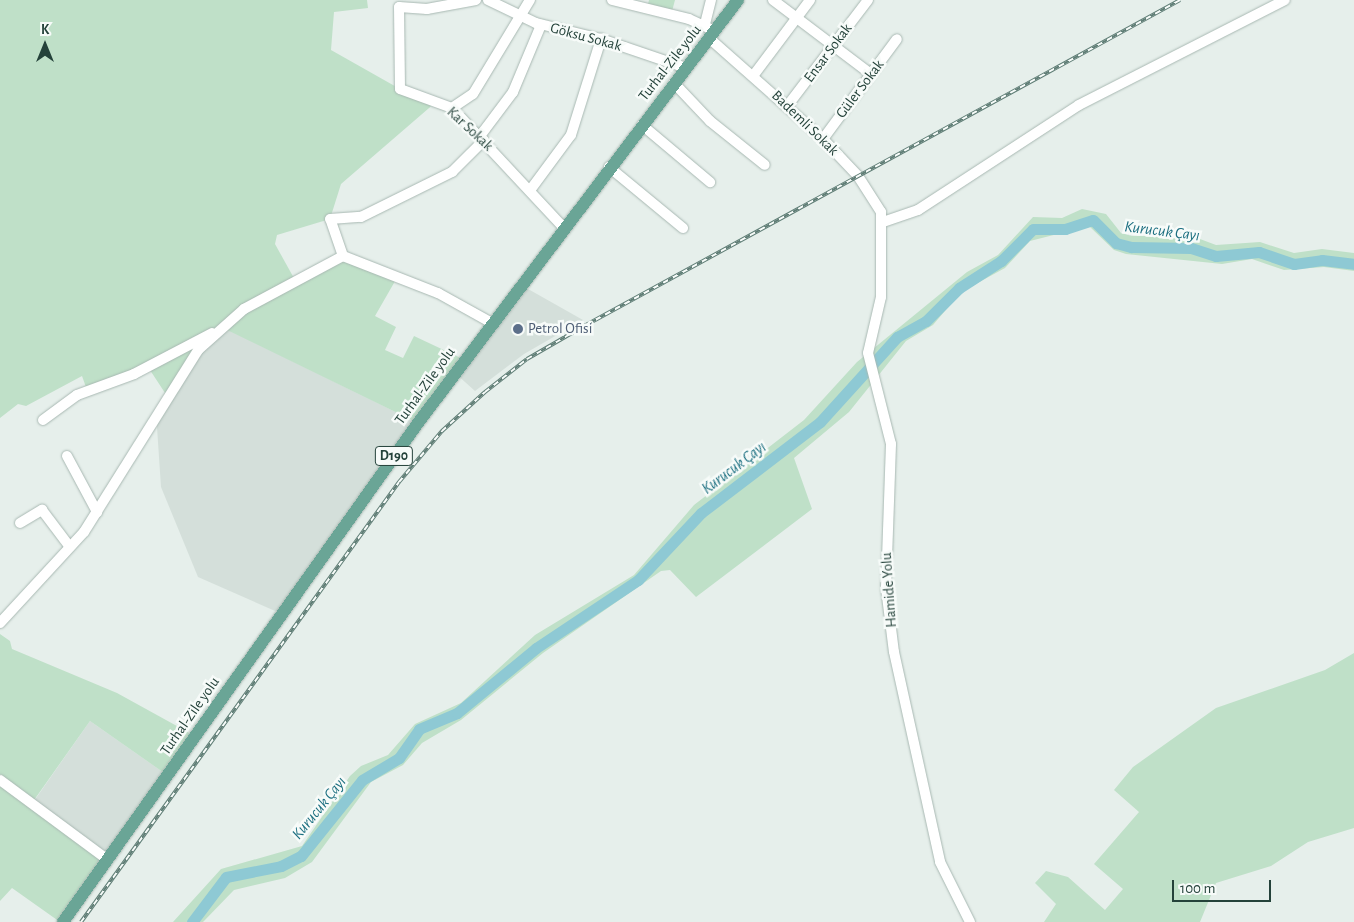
<!DOCTYPE html>
<meta charset="utf-8">
<style>
body{margin:0}
#map{position:relative;width:1354px;height:922px;overflow:hidden;background:#e6efeb;font-family:"Alegreya Sans",sans-serif}
div>[style]{position:absolute}
[style*='--x']{left:calc(var(--x)*1px);top:calc(var(--y)*1px);width:calc(var(--w)*1px);rotate:calc(var(--a)*1deg)}
.built>*{inset:0;background:#d4dfda;transform-origin:0 0}
.green>*{inset:0;background:#bfe0c8}
.river>*{height:11px;margin:-5.5px;padding:0 5.5px;transform-origin:5.5px;border-radius:5.5px;background:#8ec9d4}
.roads{filter:drop-shadow(0 0 1px #a8b8b2) drop-shadow(0 0 1px #a8b8b2)}
.minor>*{height:10px;margin:-5px;padding:0 5px;transform-origin:5px;border-radius:5px;background:#fff}
.major>*{height:12px;margin:-6px;padding:0 6px;transform-origin:6px;border-radius:6px;background:#6aa596}
.rail>*{height:4px;margin-top:-2px;transform-origin:0;background:repeating-linear-gradient(90deg,#f7fbf9 0 5.5px,#5f7d75 0 11px);box-sizing:border-box;border-block:1px solid #5f7d75}
.dots>*{width:14px;height:14px;translate:-50% -50%;box-sizing:border-box;border:2px solid #f7fbf9;border-radius:50%}
span{translate:-50% -50%;white-space:nowrap;text-align:center;line-height:1.15;-webkit-text-stroke:5px #f7fbf9;paint-order:stroke}
.shield-label span{padding:1px 4px;background:#f7fbf9;border:1px solid;border-radius:4px;-webkit-text-stroke-width:0}
.shield-label{font-size:14px;color:#24423a;font-weight:700}
.street-label{font-size:15px;color:#24423a}
.service-label{font-size:15px;color:#4e5e75}
.left{translate:0 -50%;text-align:left}
.water-label{font-size:16px;color:#1c6f80;font-style:italic}
.north{position:absolute;left:20px;top:20px;width:50px;height:50px;-webkit-text-stroke:4px #f7fbf9;paint-order:stroke;rotate:0deg;font-size:14px;font-weight:700;line-height:20px;text-align:center;color:#24423a}
.north::after{content:'';display:block;margin:auto;width:18px;height:22px;background:#24423a;clip-path:polygon(50% 0,100% 100%,50% 72%,0 100%)}
.scale{position:absolute;left:1172px;top:880px;width:99px;height:22px;box-sizing:border-box;border:2px solid #24423a;border-top:0;padding-left:6px;font-size:15px;line-height:18px;white-space:nowrap;color:#24423a;-webkit-text-stroke:4px #f7fbf9;paint-order:stroke}
</style>
<div id="map">
<div class="built">
<div style="clip-path:polygon(521px 285px,583px 320px,524px 354px,475px 391px,455px 373px)"></div>
<div style="clip-path:polygon(221px 326px,418px 423px,282px 614px,198px 577px,161px 487px,156px 412px)"></div>
<div style="left:90px;top:721px;width:94px;height:100px;rotate:35deg"></div>
</div>
<div class="green">
<div style="clip-path:polygon(0 0,367px 0,368px 8px,334px 12px,331px 50px,400px 89px,436px 102px,341px 184px,330px 219px,277px 235px,275px 244px,295px 280px,343px 256px,398px 276px,375px 316px,396px 327px,385px 350px,403px 358px,414px 336px,465px 360px,418px 423px,221px 327px,167px 396px,148px 367px,87px 390px,82px 376px,26px 406px,18px 404px,0 418px)"></div>
<div style="clip-path:polygon(649px 0,675px 0,671px 15px,647px 9px)"></div>
<div style="clip-path:polygon(1082px 209px,1106px 214px,1121px 233px,1132px 236px,1192px 236px,1216px 245px,1260px 242px,1294px 253px,1322px 249px,1354px 253px,1354px 271px,1324px 267px,1284px 270px,1252px 259px,1222px 264px,1126px 254px,1114px 250px,1089px 226px,1030px 241px,1005px 268px,961px 292px,933px 325px,906px 341px,849px 412px,794px 458px,812px 509px,696px 597px,670px 570px,661px 571px,543px 653px,461px 720px,422px 743px,403px 765px,371px 782px,312px 862px,285px 878px,234px 890px,203px 922px,173px 922px,221px 869px,302px 846px,350px 776px,361px 766px,388px 755px,415px 724px,461px 703px,535px 635px,634px 575px,694px 505px,804px 420px,857px 362px,967px 272px,998px 255px,1033px 217px,1062px 218px)"></div>
<div style="clip-path:polygon(0 634px,10px 641px,12px 649px,117px 693px,195px 736px,167px 775px,90px 721px,32px 803px,108px 860px,60px 922px,12px 888px,0 901px)"></div>
<div style="clip-path:polygon(1354px 653px,1354px 828px,1308px 842px,1271px 866px,1216px 883px,1200px 922px,1044px 922px,1056px 904px,1035px 883px,1046px 871px,1068px 877px,1105px 910px,1123px 889px,1094px 864px,1139px 812px,1114px 790px,1133px 767px,1216px 708px,1325px 670px)"></div>
</div>
<div class="river">
<div style="--x:192;--y:922;--w:56;--a:-52.9"></div>
<div style="--x:226;--y:877;--w:56;--a:-11.3"></div>
<div style="--x:281;--y:866;--w:22;--a:-27"></div>
<div style="--x:301;--y:856;--w:97;--a:-51.2"></div>
<div style="--x:362;--y:780;--w:43;--a:-30.7"></div>
<div style="--x:399;--y:758;--w:35;--a:-55"></div>
<div style="--x:419;--y:729;--w:41;--a:-22.8"></div>
<div style="--x:457;--y:713;--w:102;--a:-39.4"></div>
<div style="--x:536;--y:648;--w:123;--a:-33.7"></div>
<div style="--x:638;--y:580;--w:92;--a:-46.8"></div>
<div style="--x:701;--y:513;--w:150;--a:-37.4"></div>
<div style="--x:820;--y:422;--w:115;--a:-47.8"></div>
<div style="--x:897;--y:337;--w:33;--a:-29"></div>
<div style="--x:926;--y:321;--w:47;--a:-45"></div>
<div style="--x:959;--y:288;--w:50;--a:-32.7"></div>
<div style="--x:1001;--y:261;--w:45;--a:-45"></div>
<div style="--x:1033;--y:229;--w:32;--a:0"></div>
<div style="--x:1065;--y:229;--w:29;--a:-18"></div>
<div style="--x:1093;--y:220;--w:33;--a:45"></div>
<div style="--x:1116;--y:243;--w:16;--a:15"></div>
<div style="--x:1131;--y:247;--w:60;--a:1"></div>
<div style="--x:1191;--y:248;--w:26;--a:18"></div>
<div style="--x:1216;--y:256;--w:43;--a:-5.3"></div>
<div style="--x:1259;--y:252;--w:37;--a:19"></div>
<div style="--x:1294;--y:264;--w:28;--a:-8"></div>
<div style="--x:1322;--y:260;--w:32;--a:7"></div>
</div>
<div class="roads">
<div class="minor">
<div style="--x:476;--y:0;--w:50;--a:169.6"></div>
<div style="--x:427;--y:9;--w:28;--a:-176"></div>
<div style="--x:399;--y:7;--w:82;--a:89.3"></div>
<div style="--x:400;--y:89;--w:55;--a:20.1"></div>
<div style="--x:452;--y:108;--w:163;--a:47"></div>
<div style="--x:488;--y:0;--w:53;--a:25.6"></div>
<div style="--x:536;--y:23;--w:67;--a:13.8"></div>
<div style="--x:601;--y:39;--w:90;--a:18.8"></div>
<div style="--x:612;--y:0;--w:79;--a:13.9"></div>
<div style="--x:689;--y:19;--w:29;--a:25"></div>
<div style="--x:773;--y:0;--w:123;--a:37.1"></div>
<div style="--x:705;--y:24;--w:25;--a:-76"></div>
<div style="--x:709;--y:38;--w:152;--a:41.5"></div>
<div style="--x:823;--y:139;--w:51;--a:46.6"></div>
<div style="--x:858;--y:176;--w:43;--a:57.4"></div>
<div style="--x:881;--y:212;--w:85;--a:90"></div>
<div style="--x:881;--y:297;--w:57;--a:103.1"></div>
<div style="--x:868;--y:353;--w:94;--a:75.8"></div>
<div style="--x:891;--y:444;--w:144;--a:92"></div>
<div style="--x:886;--y:588;--w:64;--a:82.9"></div>
<div style="--x:894;--y:652;--w:215;--a:77.6"></div>
<div style="--x:940;--y:862;--w:67;--a:63.4"></div>
<div style="--x:753;--y:76;--w:95;--a:-53.1"></div>
<div style="--x:674;--y:83;--w:52;--a:46.5"></div>
<div style="--x:710;--y:121;--w:70;--a:38.7"></div>
<div style="--x:788;--y:105;--w:132;--a:-52.7"></div>
<div style="--x:452;--y:108;--w:25;--a:-34"></div>
<div style="--x:473;--y:94;--w:110;--a:-58.8"></div>
<div style="--x:642;--y:125;--w:89;--a:40"></div>
<div style="--x:480;--y:136;--w:55;--a:-53.1"></div>
<div style="--x:513;--y:92;--w:73;--a:-67.3"></div>
<div style="--x:823;--y:139;--w:124;--a:-53.5"></div>
<div style="--x:609;--y:167;--w:96;--a:39.5"></div>
<div style="--x:531;--y:189;--w:67;--a:-53.5"></div>
<div style="--x:571;--y:135;--w:101;--a:-72.6"></div>
<div style="--x:883;--y:222;--w:37;--a:-19"></div>
<div style="--x:918;--y:210;--w:192;--a:-33.1"></div>
<div style="--x:1079;--y:105;--w:231;--a:-27"></div>
<div style="--x:343;--y:256;--w:39;--a:-109"></div>
<div style="--x:330;--y:219;--w:31;--a:-4"></div>
<div style="--x:361;--y:217;--w:102;--a:-26.3"></div>
<div style="--x:452;--y:172;--w:45;--a:-45"></div>
<div style="--x:43;--y:420;--w:42;--a:-36.3"></div>
<div style="--x:77;--y:395;--w:61;--a:-20.2"></div>
<div style="--x:134;--y:374;--w:88;--a:-27.7"></div>
<div style="--x:67;--y:456;--w:64;--a:61.8"></div>
<div style="--x:20;--y:523;--w:26;--a:-31"></div>
<div style="--x:42;--y:510;--w:46;--a:52.9"></div>
<div style="--x:0;--y:623;--w:124;--a:-47.3"></div>
<div style="--x:84;--y:532;--w:215;--a:-57.9"></div>
<div style="--x:198;--y:350;--w:62;--a:-41.7"></div>
<div style="--x:244;--y:309;--w:112;--a:-28.2"></div>
<div style="--x:343;--y:256;--w:102;--a:21.3"></div>
<div style="--x:438;--y:293;--w:62;--a:29.1"></div>
<div style="--x:0;--y:780;--w:134;--a:36.5"></div>
</div>
<div class="major">
<div style="--x:63;--y:922;--w:612;--a:-54.57"></div>
<div style="--x:418;--y:423;--w:530;--a:-52.89"></div>
</div>
</div>
<div class="rail">
<div style="--x:81;--y:922;--w:543;--a:-54.14"></div>
<div style="--x:399;--y:482;--w:67;--a:-49.9"></div>
<div style="--x:442;--y:431;--w:58;--a:-42.2"></div>
<div style="--x:485;--y:392;--w:53;--a:-38.2"></div>
<div style="--x:527;--y:359;--w:68;--a:-30"></div>
<div style="--x:586;--y:325;--w:677;--a:-28.68"></div>
</div>
<div class="dots">
<div style="left:518px;top:329px;background:#5c6f8a"></div>
</div>
<div class="shield-label">
<span style="left:394px;top:456px">D190</span>
</div>
<div class="street-label">
<span style="left:586px;top:37px;rotate:15deg">Göksu Sokak</span>
<span style="left:828px;top:53px;rotate:-53deg">Ensar Sokak</span>
<span style="left:670px;top:63px;rotate:-52deg">Turhal-Zile yolu</span>
<span style="left:860px;top:89px;rotate:-53deg">Güler Sokak</span>
<span style="left:805px;top:123px;rotate:44deg">Bademli Sokak</span>
<span style="left:470px;top:129px;rotate:43deg">Kar Sokak</span>
<span style="left:425px;top:386px;rotate:-54deg">Turhal-Zile yolu</span>
<span style="left:889px;top:590px;rotate:-94deg">Hamide Yolu</span>
<span style="left:190px;top:716px;rotate:-55deg">Turhal-Zile yolu</span>
</div>
<div class="service-label">
<span class="left" style="left:528px;top:329px">Petrol Ofisi</span>
</div>
<div class="water-label">
<span style="left:1162px;top:231px;rotate:7deg">Kurucuk Çayı</span>
<span style="left:734px;top:468px;rotate:-37deg">Kurucuk Çayı</span>
<span style="left:319px;top:808px;rotate:-51deg">Kurucuk Çayı</span>
</div>
<div class="north">K</div>
<div class="scale">100 m</div>
</div>
